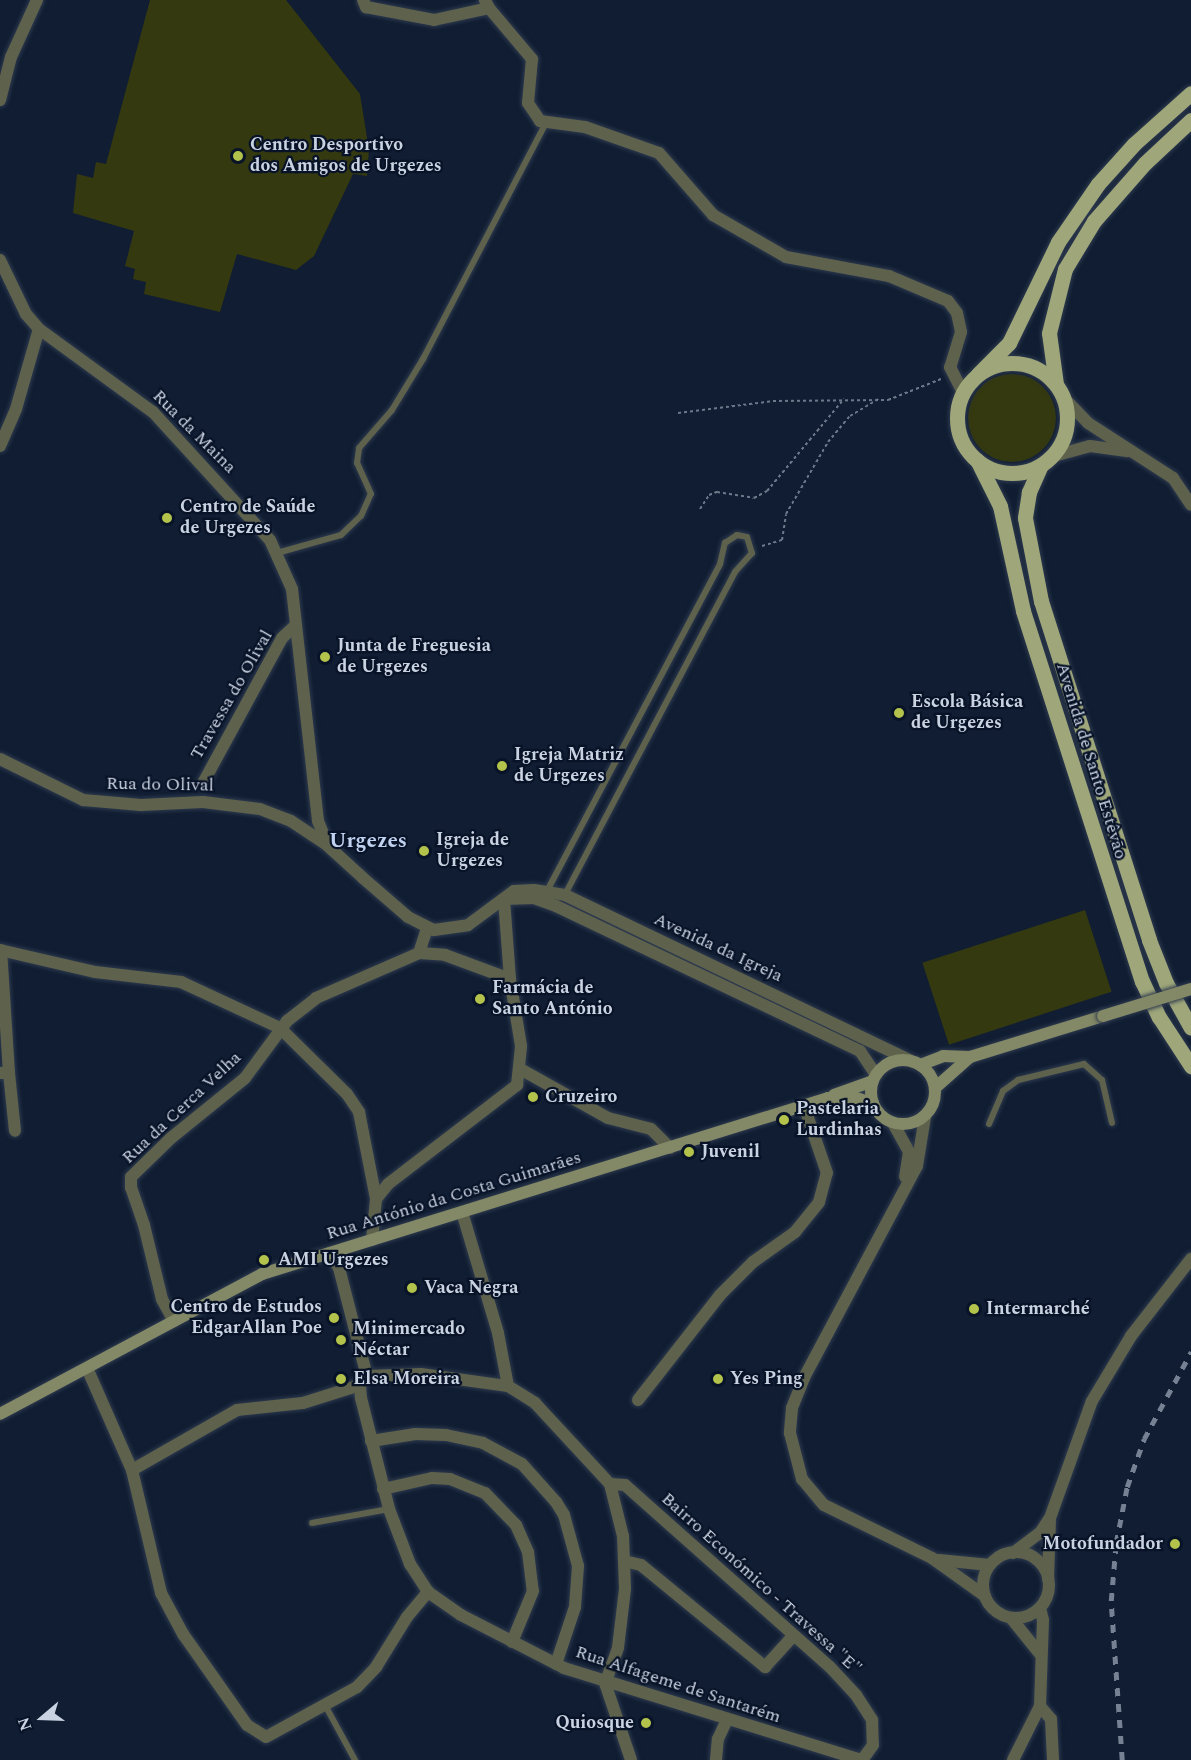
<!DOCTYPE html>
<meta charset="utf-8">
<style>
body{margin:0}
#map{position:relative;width:1191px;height:1760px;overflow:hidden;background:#101d32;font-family:Spectral,serif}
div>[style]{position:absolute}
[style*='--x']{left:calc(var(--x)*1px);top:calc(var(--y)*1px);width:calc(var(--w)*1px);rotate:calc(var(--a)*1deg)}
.green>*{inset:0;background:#343910;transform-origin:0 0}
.round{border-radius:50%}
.path>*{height:2px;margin-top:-1px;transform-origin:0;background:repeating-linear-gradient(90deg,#6d788a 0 3px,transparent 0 6px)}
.roads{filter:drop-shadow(0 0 2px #2e3a4e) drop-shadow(0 0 2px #2e3a4e)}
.lane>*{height:6px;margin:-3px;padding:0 3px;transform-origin:3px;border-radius:3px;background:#5e624c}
.street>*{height:12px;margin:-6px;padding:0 6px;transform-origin:6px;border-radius:6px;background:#5e624c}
.street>.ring{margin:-6px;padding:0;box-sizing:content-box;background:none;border:12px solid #5e624c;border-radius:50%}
.secondary>*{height:12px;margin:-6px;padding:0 6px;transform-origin:6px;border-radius:6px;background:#838966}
.secondary>.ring{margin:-6px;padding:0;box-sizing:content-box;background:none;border:12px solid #838966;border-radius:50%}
.primary>*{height:15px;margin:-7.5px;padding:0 7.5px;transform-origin:7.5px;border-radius:7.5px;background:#9fa77a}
.primary>.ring{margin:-7.5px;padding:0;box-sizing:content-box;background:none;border:15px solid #9fa77a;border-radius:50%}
.rail>*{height:4.5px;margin-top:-2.25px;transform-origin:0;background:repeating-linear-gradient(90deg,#768193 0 8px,transparent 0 16px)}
.bridges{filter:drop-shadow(0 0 2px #2e3a4e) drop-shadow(0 0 2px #2e3a4e)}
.secondary-bridge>*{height:12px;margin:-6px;padding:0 6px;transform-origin:6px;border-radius:6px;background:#838966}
.dots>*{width:16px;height:16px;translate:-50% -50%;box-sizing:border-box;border:3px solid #081328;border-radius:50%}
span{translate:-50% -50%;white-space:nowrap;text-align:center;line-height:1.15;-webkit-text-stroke:4.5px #081328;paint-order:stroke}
.poi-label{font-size:18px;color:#c9d2e1;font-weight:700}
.left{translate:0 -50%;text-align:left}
.right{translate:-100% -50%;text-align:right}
.street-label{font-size:18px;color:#c9d2e1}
.quarter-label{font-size:21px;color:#c1d2f0;font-weight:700}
.north{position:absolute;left:12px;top:1688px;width:60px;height:60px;-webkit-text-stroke:4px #081328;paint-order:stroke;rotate:251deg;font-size:16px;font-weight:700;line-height:24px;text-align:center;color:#c9d2e1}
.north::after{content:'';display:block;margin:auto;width:21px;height:27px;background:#c9d2e1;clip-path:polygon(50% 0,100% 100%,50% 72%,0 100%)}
</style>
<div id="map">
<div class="green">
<div style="clip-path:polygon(150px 0,286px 0,360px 94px,369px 150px,367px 176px,353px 174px,314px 256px,296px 270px,237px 254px,220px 312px,144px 294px,146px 282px,133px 279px,135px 269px,125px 266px,134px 231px,73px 213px,77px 174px,93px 178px,96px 162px,106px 164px)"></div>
<div class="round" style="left:968px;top:374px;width:88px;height:88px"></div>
<div style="left:1085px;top:910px;width:86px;height:171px;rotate:72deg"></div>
</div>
<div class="path">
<div style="--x:678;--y:413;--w:96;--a:-7.2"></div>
<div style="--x:773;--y:401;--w:115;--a:-0.5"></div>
<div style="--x:888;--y:400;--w:57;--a:-21.6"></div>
<div style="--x:700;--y:509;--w:17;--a:-57"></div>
<div style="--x:709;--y:495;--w:9;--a:-21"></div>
<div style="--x:717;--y:492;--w:37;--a:9"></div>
<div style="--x:754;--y:498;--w:15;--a:-28"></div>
<div style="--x:767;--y:491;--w:120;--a:-50.1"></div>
<div style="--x:762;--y:546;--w:21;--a:-17"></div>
<div style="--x:782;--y:540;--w:26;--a:-81"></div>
<div style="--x:786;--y:514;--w:83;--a:-59.7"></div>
<div style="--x:828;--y:442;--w:34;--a:-50"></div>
<div style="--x:850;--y:416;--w:33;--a:-31"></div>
</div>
<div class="roads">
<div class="lane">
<div style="--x:277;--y:553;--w:66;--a:-15.7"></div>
<div style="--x:341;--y:535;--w:28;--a:-44"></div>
<div style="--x:361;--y:516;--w:24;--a:-66"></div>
<div style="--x:371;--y:494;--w:34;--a:-114"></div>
<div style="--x:357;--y:463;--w:15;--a:-82"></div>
<div style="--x:359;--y:448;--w:50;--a:-49"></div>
<div style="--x:392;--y:410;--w:60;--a:-58.7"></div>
<div style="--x:423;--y:359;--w:266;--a:-62.5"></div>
<div style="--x:547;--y:891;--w:370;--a:-62.1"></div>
<div style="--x:720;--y:564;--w:22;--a:-77"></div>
<div style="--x:725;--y:543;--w:14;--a:-34"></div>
<div style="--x:737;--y:535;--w:10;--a:11"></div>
<div style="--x:747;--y:537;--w:17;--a:73"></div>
<div style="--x:752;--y:553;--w:25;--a:132"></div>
<div style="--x:735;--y:572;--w:365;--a:117.8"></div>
<div style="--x:989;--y:1124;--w:36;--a:-67"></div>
<div style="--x:1003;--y:1091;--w:19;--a:-36"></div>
<div style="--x:1018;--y:1080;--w:68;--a:-13.6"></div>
<div style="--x:1084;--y:1064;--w:24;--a:42"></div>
<div style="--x:1102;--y:1080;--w:44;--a:76.9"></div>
<div style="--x:312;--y:1523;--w:78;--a:-10.3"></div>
<div style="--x:325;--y:1705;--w:63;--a:61.4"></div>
</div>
<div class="street">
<div style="--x:363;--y:0;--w:8;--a:67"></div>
<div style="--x:366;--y:7;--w:69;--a:10.8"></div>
<div style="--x:434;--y:20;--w:56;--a:-12.3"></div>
<div style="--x:489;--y:8;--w:9;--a:-117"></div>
<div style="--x:489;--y:8;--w:67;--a:49.9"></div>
<div style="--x:532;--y:59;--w:44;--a:95.2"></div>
<div style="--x:528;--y:103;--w:22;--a:56"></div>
<div style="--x:540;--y:121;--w:45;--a:7.6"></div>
<div style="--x:585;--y:127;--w:78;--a:19.4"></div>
<div style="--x:659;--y:153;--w:82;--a:48.9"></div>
<div style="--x:713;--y:215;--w:84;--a:29.9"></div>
<div style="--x:786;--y:257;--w:105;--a:10.5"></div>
<div style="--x:889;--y:276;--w:64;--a:23"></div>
<div style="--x:948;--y:301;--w:15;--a:53"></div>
<div style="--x:957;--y:313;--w:19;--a:78"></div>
<div style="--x:961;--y:332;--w:37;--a:107"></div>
<div style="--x:950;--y:367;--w:28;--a:63"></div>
<div style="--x:0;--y:100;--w:44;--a:-75.7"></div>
<div style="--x:11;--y:57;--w:63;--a:-65.5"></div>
<div style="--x:0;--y:260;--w:60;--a:64.3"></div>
<div style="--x:26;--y:314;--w:20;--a:49"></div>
<div style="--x:39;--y:329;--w:141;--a:36.1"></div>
<div style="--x:153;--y:412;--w:173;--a:47.6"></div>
<div style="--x:270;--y:540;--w:54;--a:65.8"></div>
<div style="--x:292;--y:589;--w:233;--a:83.6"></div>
<div style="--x:318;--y:821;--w:27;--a:68"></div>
<div style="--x:328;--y:846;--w:47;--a:42.4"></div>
<div style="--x:363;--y:878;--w:60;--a:40.9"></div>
<div style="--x:408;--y:917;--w:29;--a:27"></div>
<div style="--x:434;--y:930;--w:34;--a:-8"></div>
<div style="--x:468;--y:925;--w:57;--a:-36.5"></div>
<div style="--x:514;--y:891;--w:20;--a:-3"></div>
<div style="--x:534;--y:890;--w:31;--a:9"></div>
<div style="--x:565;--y:895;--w:387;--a:25.6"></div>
<div style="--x:1063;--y:397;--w:36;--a:46"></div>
<div style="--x:1088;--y:423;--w:101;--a:32.9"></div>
<div style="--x:1173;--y:478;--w:32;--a:56"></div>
<div style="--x:0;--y:446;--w:40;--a:-66.6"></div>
<div style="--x:16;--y:409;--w:83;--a:-74"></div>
<div style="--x:1050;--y:457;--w:41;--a:-15.4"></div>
<div style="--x:1090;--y:446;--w:37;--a:8"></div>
<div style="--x:0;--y:759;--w:93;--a:26.3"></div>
<div style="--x:83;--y:800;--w:58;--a:4.9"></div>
<div style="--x:141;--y:805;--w:62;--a:-2.8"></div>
<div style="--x:203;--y:802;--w:57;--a:7"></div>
<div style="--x:260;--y:809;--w:33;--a:21"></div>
<div style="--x:291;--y:821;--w:43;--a:33.7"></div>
<div style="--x:203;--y:783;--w:165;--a:-61.4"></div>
<div style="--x:282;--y:638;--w:18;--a:-43"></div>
<div style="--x:504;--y:899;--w:30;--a:-2"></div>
<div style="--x:534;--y:898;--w:23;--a:20"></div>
<div style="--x:556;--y:906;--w:337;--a:25.5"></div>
<div style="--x:860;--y:1051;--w:29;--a:56"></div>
<div style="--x:0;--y:950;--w:98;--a:13"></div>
<div style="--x:95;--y:972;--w:87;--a:6.6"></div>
<div style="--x:181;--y:982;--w:109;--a:24.9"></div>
<div style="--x:280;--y:1028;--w:94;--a:44.6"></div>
<div style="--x:347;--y:1094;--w:22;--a:56"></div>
<div style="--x:359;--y:1112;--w:89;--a:78.9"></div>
<div style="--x:419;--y:953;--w:26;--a:-72"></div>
<div style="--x:522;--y:1070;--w:98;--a:29.2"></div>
<div style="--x:608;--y:1118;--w:44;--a:14.3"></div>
<div style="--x:651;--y:1129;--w:27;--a:45"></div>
<div style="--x:0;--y:1073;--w:9;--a:0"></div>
<div style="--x:9;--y:1073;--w:123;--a:-93.7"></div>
<div style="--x:9;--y:1073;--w:58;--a:84.1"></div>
<div style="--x:925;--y:1117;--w:50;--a:99.3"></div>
<div style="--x:917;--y:1166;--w:240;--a:118.1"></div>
<div style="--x:804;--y:1378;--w:32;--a:112"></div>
<div style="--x:792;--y:1408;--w:25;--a:95"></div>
<div style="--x:790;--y:1433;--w:48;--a:75.4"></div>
<div style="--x:802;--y:1479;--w:34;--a:50"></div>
<div style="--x:824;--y:1505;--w:120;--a:26.1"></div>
<div style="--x:932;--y:1558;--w:65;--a:35.6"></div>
<div style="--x:893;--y:1123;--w:33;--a:61"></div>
<div style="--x:909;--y:1152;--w:25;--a:99"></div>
<div style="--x:462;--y:1212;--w:126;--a:73.4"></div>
<div style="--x:498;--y:1333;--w:54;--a:79.3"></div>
<div style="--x:372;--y:1240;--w:41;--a:-84.4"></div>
<div style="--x:376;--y:1199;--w:19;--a:-51"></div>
<div style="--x:388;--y:1184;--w:163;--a:-37.5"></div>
<div style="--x:517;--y:1085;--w:39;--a:-84"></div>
<div style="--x:521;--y:1046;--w:68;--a:-99.3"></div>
<div style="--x:510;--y:979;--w:80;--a:-94.3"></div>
<div style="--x:330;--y:1253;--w:17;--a:59"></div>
<div style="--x:339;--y:1268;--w:112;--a:75.5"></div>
<div style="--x:367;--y:1376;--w:11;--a:128"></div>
<div style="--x:360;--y:1385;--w:13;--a:86"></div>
<div style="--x:361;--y:1398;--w:114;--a:75.8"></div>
<div style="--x:389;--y:1509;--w:59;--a:69.1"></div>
<div style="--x:410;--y:1564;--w:33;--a:57"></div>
<div style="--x:428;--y:1592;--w:40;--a:34.9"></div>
<div style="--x:461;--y:1615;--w:116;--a:27.2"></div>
<div style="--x:564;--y:1668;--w:312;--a:17.2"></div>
<div style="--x:174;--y:1321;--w:25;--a:-119"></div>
<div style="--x:162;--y:1299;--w:76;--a:-103.7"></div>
<div style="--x:144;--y:1225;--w:39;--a:-109"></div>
<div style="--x:131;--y:1188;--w:11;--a:-90"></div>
<div style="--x:131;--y:1177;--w:56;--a:-44.3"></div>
<div style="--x:171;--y:1138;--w:95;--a:-39"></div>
<div style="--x:245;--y:1078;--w:71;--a:-53.6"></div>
<div style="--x:287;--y:1021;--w:37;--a:-38"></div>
<div style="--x:316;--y:998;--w:112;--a:-23.6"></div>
<div style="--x:419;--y:953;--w:26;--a:4"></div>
<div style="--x:445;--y:955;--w:69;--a:20.3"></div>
<div style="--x:87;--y:1368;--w:111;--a:66.2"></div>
<div style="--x:132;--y:1470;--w:126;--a:76.7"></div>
<div style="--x:161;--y:1593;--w:47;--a:61.8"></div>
<div style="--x:183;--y:1634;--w:111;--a:54.9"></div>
<div style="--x:247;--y:1725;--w:22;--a:32"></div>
<div style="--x:266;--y:1737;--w:104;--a:-28.8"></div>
<div style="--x:357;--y:1687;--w:28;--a:-46"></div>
<div style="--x:376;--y:1667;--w:59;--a:-58.2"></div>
<div style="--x:407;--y:1617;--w:33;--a:-50"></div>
<div style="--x:367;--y:1376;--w:54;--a:-2.1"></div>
<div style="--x:421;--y:1374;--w:88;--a:7.9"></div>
<div style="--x:508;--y:1386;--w:32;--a:32"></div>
<div style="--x:535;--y:1403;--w:110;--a:47.2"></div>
<div style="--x:610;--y:1484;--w:54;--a:76"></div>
<div style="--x:623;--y:1536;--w:53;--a:87.8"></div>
<div style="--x:625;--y:1589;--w:59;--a:96.8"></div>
<div style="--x:618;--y:1648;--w:37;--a:110"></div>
<div style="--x:605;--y:1683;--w:81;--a:71.3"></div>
<div style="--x:638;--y:1400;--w:133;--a:-52"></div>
<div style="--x:720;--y:1295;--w:47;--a:-45"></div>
<div style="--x:753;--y:1262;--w:52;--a:-35.5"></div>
<div style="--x:795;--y:1232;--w:38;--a:-51"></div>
<div style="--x:819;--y:1202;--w:30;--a:-75"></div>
<div style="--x:827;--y:1173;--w:71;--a:-108.9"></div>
<div style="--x:371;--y:1441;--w:45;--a:-9"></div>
<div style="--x:415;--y:1434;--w:31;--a:2"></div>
<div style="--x:446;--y:1435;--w:38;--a:12"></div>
<div style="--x:483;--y:1443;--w:44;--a:28.3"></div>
<div style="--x:522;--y:1464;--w:51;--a:48.2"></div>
<div style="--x:556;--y:1502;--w:15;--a:58"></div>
<div style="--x:564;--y:1515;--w:53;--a:74.6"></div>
<div style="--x:578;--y:1566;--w:41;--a:94.2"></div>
<div style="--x:575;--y:1607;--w:60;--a:108.4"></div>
<div style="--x:132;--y:1470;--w:121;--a:-29.7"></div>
<div style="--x:237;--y:1410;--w:66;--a:-6.1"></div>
<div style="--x:303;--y:1403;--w:60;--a:-17.5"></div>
<div style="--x:610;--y:1484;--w:15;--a:4"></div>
<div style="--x:625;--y:1485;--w:274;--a:41.6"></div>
<div style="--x:830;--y:1667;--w:38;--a:47"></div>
<div style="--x:856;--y:1695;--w:30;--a:57"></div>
<div style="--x:872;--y:1720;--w:25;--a:88"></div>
<div style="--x:873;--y:1745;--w:19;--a:126"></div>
<div style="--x:383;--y:1489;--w:50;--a:-12.7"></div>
<div style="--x:432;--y:1478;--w:18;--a:3"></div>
<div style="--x:450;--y:1479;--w:38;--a:22"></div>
<div style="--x:485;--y:1493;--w:45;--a:45.9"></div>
<div style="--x:516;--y:1525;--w:30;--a:66"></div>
<div style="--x:528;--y:1552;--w:39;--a:83"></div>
<div style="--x:533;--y:1591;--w:55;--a:112.4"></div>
<div class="ring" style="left:983px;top:1552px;width:54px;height:54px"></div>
<div style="--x:1013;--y:1553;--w:34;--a:-37"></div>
<div style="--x:1040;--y:1533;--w:17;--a:-57"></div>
<div style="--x:939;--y:1560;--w:51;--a:5.6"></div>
<div style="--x:624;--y:1561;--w:17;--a:13"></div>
<div style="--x:641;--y:1565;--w:161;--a:39.4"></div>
<div style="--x:765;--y:1667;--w:43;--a:-47.8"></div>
<div style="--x:1048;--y:1579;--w:61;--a:-88.1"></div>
<div style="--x:1050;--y:1518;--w:124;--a:-70.3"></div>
<div style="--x:1092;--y:1401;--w:76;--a:-59"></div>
<div style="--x:1131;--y:1336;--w:98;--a:-52.1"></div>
<div style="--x:1011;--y:1618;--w:46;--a:51.1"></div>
<div style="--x:1040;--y:1706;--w:17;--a:50"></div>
<div style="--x:1051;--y:1719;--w:41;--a:87.2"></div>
<div style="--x:716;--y:1760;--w:21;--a:-85"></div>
<div style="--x:718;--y:1739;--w:21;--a:-65"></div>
<div style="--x:1013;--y:1760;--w:60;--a:-63.4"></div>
<div style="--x:1040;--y:1706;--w:86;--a:-88"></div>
<div style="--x:1043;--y:1620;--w:12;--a:-104"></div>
</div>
<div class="secondary">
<div class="ring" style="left:871px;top:1060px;width:52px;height:52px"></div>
<div style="--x:920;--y:1065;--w:25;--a:-21"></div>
<div style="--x:943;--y:1056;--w:27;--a:2"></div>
<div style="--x:970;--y:1057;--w:139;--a:-17.1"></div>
<div style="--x:935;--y:1088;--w:47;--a:-41.5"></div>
<div style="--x:834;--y:1095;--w:41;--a:-19.7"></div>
<div style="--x:0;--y:1414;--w:297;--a:-28.1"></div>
<div style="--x:262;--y:1274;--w:593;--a:-17.27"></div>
<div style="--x:828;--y:1098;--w:25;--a:-2"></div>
<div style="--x:853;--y:1097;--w:21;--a:17"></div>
</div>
<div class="primary">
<div class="ring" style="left:957px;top:363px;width:95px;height:95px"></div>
<div style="--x:978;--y:374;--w:44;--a:-45"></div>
<div style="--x:1009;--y:343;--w:112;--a:-64.1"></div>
<div style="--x:1058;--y:242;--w:70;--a:-55.4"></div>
<div style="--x:1098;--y:184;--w:54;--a:-48"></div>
<div style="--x:1134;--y:144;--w:76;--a:-41.8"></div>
<div style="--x:1056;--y:384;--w:51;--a:-97.8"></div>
<div style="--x:1049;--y:333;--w:66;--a:-76"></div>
<div style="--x:1065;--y:269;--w:56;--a:-58.9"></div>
<div style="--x:1094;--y:221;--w:77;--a:-48.7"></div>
<div style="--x:1145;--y:163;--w:63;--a:-43.1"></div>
<div style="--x:977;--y:460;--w:51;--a:63.4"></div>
<div style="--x:1000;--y:506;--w:107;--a:77.6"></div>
<div style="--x:1023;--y:611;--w:389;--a:72.2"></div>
<div style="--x:1142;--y:981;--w:40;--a:65"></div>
<div style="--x:1159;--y:1017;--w:59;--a:56.9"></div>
<div style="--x:1041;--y:465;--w:30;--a:114"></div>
<div style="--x:1029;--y:492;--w:26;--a:99"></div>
<div style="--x:1025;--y:518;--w:85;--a:79.1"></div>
<div style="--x:1041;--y:601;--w:356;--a:72.3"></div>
<div style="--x:1149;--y:940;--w:46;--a:68.4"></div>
<div style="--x:1166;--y:983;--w:51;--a:60.9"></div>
</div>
</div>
<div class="rail">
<div style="--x:1122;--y:1760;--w:159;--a:-94"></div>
<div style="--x:1111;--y:1601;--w:58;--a:-85.1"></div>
<div style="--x:1116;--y:1543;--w:57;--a:-78.9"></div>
<div style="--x:1127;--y:1487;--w:51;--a:-70.5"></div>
<div style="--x:1144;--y:1439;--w:99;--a:-61.6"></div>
</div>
<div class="bridges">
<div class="secondary-bridge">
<div style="--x:1103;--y:1016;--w:92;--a:-17.1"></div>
</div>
</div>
<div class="dots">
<div style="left:238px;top:156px;background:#b3c24b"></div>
<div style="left:167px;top:518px;background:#b3c24b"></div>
<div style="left:325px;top:657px;background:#b3c24b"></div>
<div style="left:899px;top:713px;background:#b3c24b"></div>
<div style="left:502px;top:766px;background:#b3c24b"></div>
<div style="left:424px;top:851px;background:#b3c24b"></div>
<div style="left:480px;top:999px;background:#b3c24b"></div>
<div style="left:533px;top:1097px;background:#b3c24b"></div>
<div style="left:784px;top:1120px;background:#b3c24b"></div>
<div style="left:689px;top:1152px;background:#b3c24b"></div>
<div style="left:264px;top:1260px;background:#b3c24b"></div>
<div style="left:412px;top:1288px;background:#b3c24b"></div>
<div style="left:974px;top:1309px;background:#b3c24b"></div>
<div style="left:334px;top:1318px;background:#b3c24b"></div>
<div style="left:341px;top:1340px;background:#b3c24b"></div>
<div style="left:341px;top:1379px;background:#b3c24b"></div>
<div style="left:718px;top:1379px;background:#b3c24b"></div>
<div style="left:1175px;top:1544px;background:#b3c24b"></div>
<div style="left:646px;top:1723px;background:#b3c24b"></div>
</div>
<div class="poi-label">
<span class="left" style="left:250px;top:156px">Centro Desportivo<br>dos Amigos de Urgezes</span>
<span class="left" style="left:180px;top:518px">Centro de Saúde<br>de Urgezes</span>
<span class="left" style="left:337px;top:657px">Junta de Freguesia<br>de Urgezes</span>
<span class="left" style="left:911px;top:713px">Escola Básica<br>de Urgezes</span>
<span class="left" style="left:514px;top:766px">Igreja Matriz<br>de Urgezes</span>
<span class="left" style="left:436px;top:851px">Igreja de<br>Urgezes</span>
<span class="left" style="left:492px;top:999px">Farmácia de<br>Santo António</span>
<span class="left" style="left:545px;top:1097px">Cruzeiro</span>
<span class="left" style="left:796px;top:1120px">Pastelaria<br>Lurdinhas</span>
<span class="left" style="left:701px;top:1152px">Juvenil</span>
<span class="left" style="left:278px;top:1260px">AMI Urgezes</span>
<span class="left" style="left:424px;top:1288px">Vaca Negra</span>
<span class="right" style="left:322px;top:1318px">Centro de Estudos<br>EdgarAllan Poe</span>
<span class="left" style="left:986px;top:1309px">Intermarché</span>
<span class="left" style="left:353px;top:1340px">Minimercado<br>Néctar</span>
<span class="left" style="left:353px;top:1379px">Elsa Moreira</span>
<span class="left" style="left:730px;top:1379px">Yes Ping</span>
<span class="right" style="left:1163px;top:1544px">Motofundador</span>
<span class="right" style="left:634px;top:1723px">Quiosque</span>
</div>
<div class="street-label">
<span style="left:194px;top:432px;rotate:45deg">Rua da Maina</span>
<span style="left:232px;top:695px;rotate:-60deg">Travessa do Olival</span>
<span style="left:1091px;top:761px;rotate:73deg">Avenida de Santo Estêvão</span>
<span style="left:160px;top:785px;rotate:1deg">Rua do Olival</span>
<span style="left:718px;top:948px;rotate:25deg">Avenida da Igreja</span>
<span style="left:182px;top:1108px;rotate:-43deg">Rua da Cerca Velha</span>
<span style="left:454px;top:1196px;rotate:-17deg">Rua António da Costa Guimarães</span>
<span style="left:761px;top:1584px;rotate:42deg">Bairro Económico - Travessa "E"</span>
<span style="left:678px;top:1685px;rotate:18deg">Rua Alfageme de Santarém</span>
</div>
<div class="quarter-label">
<span style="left:368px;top:841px">Urgezes</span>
</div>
<div class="north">N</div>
</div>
